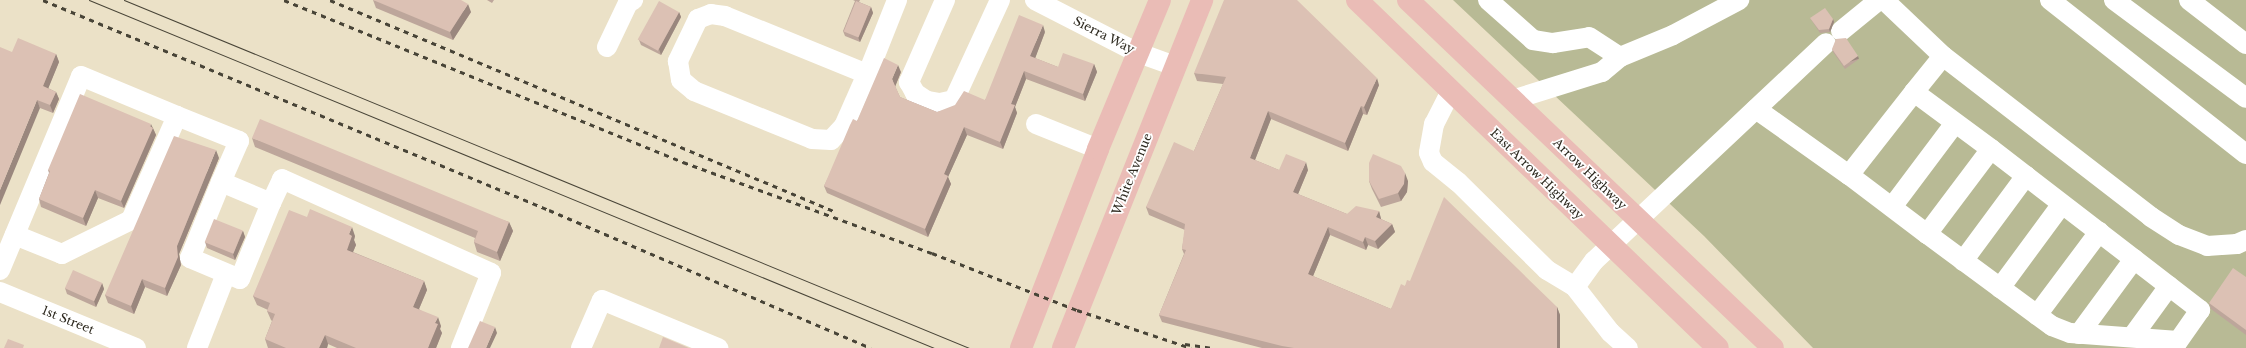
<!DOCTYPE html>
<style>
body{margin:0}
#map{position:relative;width:2246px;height:348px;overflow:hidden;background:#ebe1c7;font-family:"Libre Baskerville",serif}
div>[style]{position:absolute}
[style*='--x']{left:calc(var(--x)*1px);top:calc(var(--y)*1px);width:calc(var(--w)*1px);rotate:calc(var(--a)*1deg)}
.green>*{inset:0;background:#b8ba95}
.minor>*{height:20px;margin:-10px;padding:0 10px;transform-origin:10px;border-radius:10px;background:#fff}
.major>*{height:22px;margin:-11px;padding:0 11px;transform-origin:11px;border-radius:11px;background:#eabcb6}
.tram>*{height:1px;margin:-0.5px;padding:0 0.5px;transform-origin:0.5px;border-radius:0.5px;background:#484437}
.rail>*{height:3px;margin-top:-1.5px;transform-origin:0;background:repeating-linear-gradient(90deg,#484437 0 5px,transparent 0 10px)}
.wall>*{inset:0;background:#bda69b}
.shaded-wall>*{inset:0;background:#9a877e;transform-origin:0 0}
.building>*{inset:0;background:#dcc1b4;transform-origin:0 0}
span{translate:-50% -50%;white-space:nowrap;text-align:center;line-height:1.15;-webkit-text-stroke:3.5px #fff;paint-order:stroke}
.street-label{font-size:12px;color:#2d291f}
</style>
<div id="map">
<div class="green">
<div style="clip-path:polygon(1453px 0,2246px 0,2246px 348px,1813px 348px,1704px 236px)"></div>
</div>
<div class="minor">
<div style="--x:945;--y:0;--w:90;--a:113.7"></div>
<div style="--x:909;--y:82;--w:13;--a:61"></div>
<div style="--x:915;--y:93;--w:14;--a:34"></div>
<div style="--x:927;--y:101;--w:13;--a:9"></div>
<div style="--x:940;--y:103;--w:14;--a:-12"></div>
<div style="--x:954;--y:100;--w:110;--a:-65.3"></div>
<div style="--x:1035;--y:0;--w:114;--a:27.2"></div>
<div style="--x:1136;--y:52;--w:41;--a:19.7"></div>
<div style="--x:1488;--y:0;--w:60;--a:41.6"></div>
<div style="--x:1533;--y:40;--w:20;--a:9"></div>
<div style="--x:1553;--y:43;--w:36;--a:-9"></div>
<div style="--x:1589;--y:37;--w:37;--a:33"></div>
<div style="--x:1620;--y:57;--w:57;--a:-22.5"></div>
<div style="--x:1673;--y:35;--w:75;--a:-27.9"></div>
<div style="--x:1884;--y:0;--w:81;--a:43.5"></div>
<div style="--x:1943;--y:56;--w:263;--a:37.7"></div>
<div style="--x:2151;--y:217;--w:33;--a:33"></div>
<div style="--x:2179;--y:235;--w:30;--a:21"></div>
<div style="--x:2207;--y:246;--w:30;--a:-4"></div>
<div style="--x:2237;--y:244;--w:10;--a:-24"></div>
<div style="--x:2050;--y:0;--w:249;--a:38.2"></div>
<div style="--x:2114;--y:0;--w:164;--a:36.6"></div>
<div style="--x:2189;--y:0;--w:72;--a:37.7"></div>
<div style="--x:1841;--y:31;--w:49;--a:-39.2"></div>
<div style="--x:607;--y:47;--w:49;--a:-64.5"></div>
<div style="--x:628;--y:3;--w:6;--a:-31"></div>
<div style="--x:867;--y:74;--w:153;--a:-157.8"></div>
<div style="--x:725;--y:16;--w:14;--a:-172"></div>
<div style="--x:711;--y:14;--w:14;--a:159"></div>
<div style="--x:698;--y:19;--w:47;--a:115.5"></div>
<div style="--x:678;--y:61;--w:19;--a:81"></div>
<div style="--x:681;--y:80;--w:17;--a:40"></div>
<div style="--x:694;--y:91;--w:127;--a:22.1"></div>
<div style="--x:812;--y:139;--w:19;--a:3"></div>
<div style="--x:831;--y:140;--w:19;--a:-47"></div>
<div style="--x:844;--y:126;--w:57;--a:-66.1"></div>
<div style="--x:867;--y:74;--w:7;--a:-63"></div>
<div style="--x:870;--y:68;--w:73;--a:-68.3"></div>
<div style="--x:1451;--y:91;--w:37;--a:117"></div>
<div style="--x:1434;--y:124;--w:29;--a:100"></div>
<div style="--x:1429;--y:153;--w:10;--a:66"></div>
<div style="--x:1433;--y:162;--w:32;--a:39"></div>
<div style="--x:1458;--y:182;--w:125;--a:44.7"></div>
<div style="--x:1547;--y:270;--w:33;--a:31"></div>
<div style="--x:1575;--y:287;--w:57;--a:52.1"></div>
<div style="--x:1610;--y:332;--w:24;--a:42"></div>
<div style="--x:1914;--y:92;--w:46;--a:-51.1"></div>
<div style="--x:1512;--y:100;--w:94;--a:-17.3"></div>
<div style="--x:1602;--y:72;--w:23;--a:-40"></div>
<div style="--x:1756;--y:109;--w:114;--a:35.4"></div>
<div style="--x:177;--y:116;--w:67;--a:22"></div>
<div style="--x:239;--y:141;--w:45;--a:113.7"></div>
<div style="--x:221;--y:182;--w:82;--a:112.2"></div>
<div style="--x:190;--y:258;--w:54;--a:22.8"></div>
<div style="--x:240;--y:279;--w:82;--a:-67.8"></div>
<div style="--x:271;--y:203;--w:54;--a:-157.2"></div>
<div style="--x:1036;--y:124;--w:67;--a:22"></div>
<div style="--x:271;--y:203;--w:26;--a:-65"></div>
<div style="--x:282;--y:179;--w:229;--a:24.2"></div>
<div style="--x:491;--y:273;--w:81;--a:111.8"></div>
<div style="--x:1892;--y:207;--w:105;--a:-53.1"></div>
<div style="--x:1927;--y:234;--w:106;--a:-53"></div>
<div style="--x:1991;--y:149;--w:264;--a:37.6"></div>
<div style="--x:2200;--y:310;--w:38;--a:125"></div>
<div style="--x:2178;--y:341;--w:108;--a:-175.8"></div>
<div style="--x:2070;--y:333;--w:19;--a:-159"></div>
<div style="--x:2052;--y:326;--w:155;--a:-143.6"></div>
<div style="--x:1927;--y:234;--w:98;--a:-142.9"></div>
<div style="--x:1849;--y:175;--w:105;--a:-51.9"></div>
<div style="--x:1914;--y:92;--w:96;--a:36.5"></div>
<div style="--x:1963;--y:261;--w:106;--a:-53.5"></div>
<div style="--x:0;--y:270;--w:210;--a:-67.3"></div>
<div style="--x:81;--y:76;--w:104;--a:22.6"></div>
<div style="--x:177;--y:116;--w:114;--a:113.9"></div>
<div style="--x:131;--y:220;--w:77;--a:153.8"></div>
<div style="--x:62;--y:254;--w:51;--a:-158"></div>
<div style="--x:1575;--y:287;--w:32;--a:-54"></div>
<div style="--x:1594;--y:261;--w:318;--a:-43.2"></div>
<div style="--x:2000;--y:288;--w:104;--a:-53.6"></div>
<div style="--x:0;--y:292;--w:147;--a:22.4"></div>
<div style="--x:2037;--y:315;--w:104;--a:-53.2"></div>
<div style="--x:2079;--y:334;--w:93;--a:-53.7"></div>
<div style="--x:2132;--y:337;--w:63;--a:-54"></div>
<div style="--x:197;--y:348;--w:79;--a:-68.6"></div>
<div style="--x:581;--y:348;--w:52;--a:-66.4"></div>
<div style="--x:602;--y:300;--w:126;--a:22.5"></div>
</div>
<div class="major">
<div style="--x:1357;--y:0;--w:501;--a:43.95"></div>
<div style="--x:1408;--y:0;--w:504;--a:43.63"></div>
<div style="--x:1021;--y:348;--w:213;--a:-68.8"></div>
<div style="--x:1098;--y:149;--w:161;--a:-67.4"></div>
<div style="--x:1063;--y:348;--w:375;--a:-68.2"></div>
</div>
<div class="tram">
<div style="--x:89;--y:0;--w:914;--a:22.38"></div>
<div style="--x:124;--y:0;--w:914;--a:22.38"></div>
</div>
<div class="rail">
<div style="--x:43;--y:0;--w:548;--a:22.54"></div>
<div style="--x:549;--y:210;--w:350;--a:23.2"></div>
<div style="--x:284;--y:0;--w:431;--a:22.1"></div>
<div style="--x:683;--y:162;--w:265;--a:20.1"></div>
<div style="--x:932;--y:253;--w:156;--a:21.5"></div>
<div style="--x:1077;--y:310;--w:120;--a:18.4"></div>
<div style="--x:330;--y:0;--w:549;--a:22.73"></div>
<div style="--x:1185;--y:344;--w:28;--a:8"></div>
</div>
<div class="wall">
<div style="clip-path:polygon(373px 0,471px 12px,453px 40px,376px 8px)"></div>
<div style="clip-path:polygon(487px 0,494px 0,492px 3px)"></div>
<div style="clip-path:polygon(853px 0,860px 0,859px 2px,871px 7px,873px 13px,860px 42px,845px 36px,843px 31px,855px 1px)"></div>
<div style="clip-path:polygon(679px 12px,681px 17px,661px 55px,641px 45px,639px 40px)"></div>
<div style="clip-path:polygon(1810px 18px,1833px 19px,1834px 22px,1830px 32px,1820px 33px)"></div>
<div style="clip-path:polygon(1045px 32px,1035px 58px,1058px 67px,1094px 64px,1097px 72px,1085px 101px,1026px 79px,1015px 107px,1017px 113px,1003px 149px,967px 135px,948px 177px,951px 184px,928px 237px,827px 193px,824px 186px,857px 121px,901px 72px,895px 86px,900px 97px,937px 112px,985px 100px)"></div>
<div style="clip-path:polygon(1832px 49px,1859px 59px,1845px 69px,1833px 52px)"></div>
<div style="clip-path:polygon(12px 52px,56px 54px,59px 62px,48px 88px,56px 92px,59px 99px,53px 113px,40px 108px)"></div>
<div style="clip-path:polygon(1194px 73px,1379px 85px,1367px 115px,1363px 114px,1348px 151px,1271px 119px,1255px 160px,1279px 170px,1308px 170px,1298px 194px,1347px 214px,1379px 211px,1381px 219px,1392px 224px,1395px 232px,1378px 249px,1368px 245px,1366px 250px,1330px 235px,1313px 276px,1391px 309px,1405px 286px,1410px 281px,1557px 307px,1560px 315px,1560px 348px,1262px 348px,1162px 322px,1159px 315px,1184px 254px,1182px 249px,1185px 230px,1149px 215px,1146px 207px,1194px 151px,1223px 84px,1197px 81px)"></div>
<div style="clip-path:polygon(152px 127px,153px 128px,156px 135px,124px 208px,98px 198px,86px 226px,41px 207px,39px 199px,49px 173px,48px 170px)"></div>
<div style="clip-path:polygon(252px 138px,509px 222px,513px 231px,500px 261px,477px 252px,474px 242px,475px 238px,255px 147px)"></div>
<div style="clip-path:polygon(219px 158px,179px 254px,181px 265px,167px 296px,145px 287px,134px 314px,108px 303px,105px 295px)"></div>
<div style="clip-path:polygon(1369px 181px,1408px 181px,1407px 192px,1401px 201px,1381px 207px,1372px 189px)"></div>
<div style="clip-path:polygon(307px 217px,355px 236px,354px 240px,356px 245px,353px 252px,424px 281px,427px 290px,419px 309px,441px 326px,440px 329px,442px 333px,436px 348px,337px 348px,328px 344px,327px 348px,268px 348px,265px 339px,272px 321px,271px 320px,267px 311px,268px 310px,257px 305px,253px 296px)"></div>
<div style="clip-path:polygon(243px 231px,245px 237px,235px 260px,207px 248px,205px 242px)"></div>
<div style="clip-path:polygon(2246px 277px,2246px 335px,2211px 309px,2209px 303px)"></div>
<div style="clip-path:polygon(102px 283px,104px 289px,96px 307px,67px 294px,65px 288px)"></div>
</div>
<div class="shaded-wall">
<div style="clip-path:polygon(468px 4px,471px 12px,453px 40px,450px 32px)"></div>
<div style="clip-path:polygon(871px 7px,873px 13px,860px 42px,858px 37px)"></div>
<div style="clip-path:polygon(679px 12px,681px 17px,661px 55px,659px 49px)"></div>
<div style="clip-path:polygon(1833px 19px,1834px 22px,1830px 32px,1829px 29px)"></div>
<div style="clip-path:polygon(1043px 25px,1045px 32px,1033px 64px,1030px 56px)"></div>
<div style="clip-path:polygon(56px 54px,59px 62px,46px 94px,43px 86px)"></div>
<div style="left:1858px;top:56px;width:3px;height:17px;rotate:72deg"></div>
<div style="clip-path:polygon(1094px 64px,1097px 72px,1085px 101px,1083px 94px)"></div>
<div style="clip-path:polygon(898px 65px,901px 72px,895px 87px,892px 79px)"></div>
<div style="clip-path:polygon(1024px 71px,1026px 79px,1015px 107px,1017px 113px,1003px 149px,1000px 142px,1011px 104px)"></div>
<div style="clip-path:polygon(1377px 78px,1379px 85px,1367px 115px,1364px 107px)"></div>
<div style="clip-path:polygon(56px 92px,59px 99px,53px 113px,50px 105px)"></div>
<div style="clip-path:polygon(37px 100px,40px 108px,0 205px,0 190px)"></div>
<div style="clip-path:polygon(1361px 106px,1363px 114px,1348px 151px,1345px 143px)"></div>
<div style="clip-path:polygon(1268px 111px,1271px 119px,1253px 165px,1250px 158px)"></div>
<div style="clip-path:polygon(151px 124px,156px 135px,124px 208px,121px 201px)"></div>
<div style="clip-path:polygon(964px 127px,967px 135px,948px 177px,951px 184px,928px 237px,925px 229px,944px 174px)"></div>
<div style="clip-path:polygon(216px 150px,219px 158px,179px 254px,181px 265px,167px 296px,165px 288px,177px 246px)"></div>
<div style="clip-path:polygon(1306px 162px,1308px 170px,1296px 199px,1293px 192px)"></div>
<div style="clip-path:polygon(1405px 173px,1408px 181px,1407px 192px,1401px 201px,1398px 193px)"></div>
<div style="clip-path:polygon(95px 190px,98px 198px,86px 226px,83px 218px)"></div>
<div style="clip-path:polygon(1379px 211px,1381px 219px,1379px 225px,1376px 217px)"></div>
<div style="clip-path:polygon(509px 222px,513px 231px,500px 261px,497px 252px)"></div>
<div style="clip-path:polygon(1392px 224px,1395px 232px,1378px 249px,1375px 241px)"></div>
<div style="clip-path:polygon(352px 227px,355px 236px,354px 240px,356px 245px,350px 259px,347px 250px,349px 234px)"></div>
<div style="clip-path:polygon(1328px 227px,1330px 235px,1311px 281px,1308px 274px)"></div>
<div style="clip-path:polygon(243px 231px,245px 237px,235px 260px,233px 254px)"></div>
<div style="clip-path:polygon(1365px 237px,1368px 245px,1366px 250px,1363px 242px)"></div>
<div style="clip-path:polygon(142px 279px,145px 287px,134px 314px,131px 306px)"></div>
<div style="clip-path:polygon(424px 281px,427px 290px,416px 316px,413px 307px)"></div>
<div style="clip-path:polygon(102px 283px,104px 289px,96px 307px,94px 301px)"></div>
<div style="clip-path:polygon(1557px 307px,1560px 315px,1560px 348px,1557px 348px)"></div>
<div style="clip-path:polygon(438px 317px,441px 326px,440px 329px,442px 333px,436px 348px,428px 348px,435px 323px)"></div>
<div style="clip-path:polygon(495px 327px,497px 333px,490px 348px,486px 348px)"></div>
<div style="clip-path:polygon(325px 335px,328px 344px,327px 348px,319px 348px)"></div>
</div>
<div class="building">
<div style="clip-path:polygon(373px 0,461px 0,468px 4px,450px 32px)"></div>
<div style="clip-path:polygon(1224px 0,1297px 0,1377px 78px,1364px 107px,1361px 106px,1345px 143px,1268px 111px,1250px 158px,1279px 170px,1286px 154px,1306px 162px,1293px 192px,1347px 214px,1356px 206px,1379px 211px,1376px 217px,1392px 224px,1375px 241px,1365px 237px,1363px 242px,1328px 227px,1308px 274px,1391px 309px,1401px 284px,1405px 286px,1407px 280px,1410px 281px,1444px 197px,1557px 307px,1557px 348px,1294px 348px,1282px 346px,1159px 315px,1186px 250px,1182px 249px,1185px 224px,1146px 207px,1174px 142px,1194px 151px,1226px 77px,1194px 73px)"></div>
<div style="left:659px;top:1px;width:23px;height:44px;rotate:29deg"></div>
<div style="left:856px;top:1px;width:16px;height:33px;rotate:22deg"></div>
<div style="clip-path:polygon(1825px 8px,1833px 19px,1829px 29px,1819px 30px,1810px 18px)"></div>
<div style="clip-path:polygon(1019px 15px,1043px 25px,1030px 56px,1058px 67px,1063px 53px,1094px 64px,1083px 94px,1024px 71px,1011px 104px,1015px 105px,1000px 142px,964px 127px,944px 174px,948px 176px,925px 229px,824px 186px,850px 125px,853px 119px,857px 121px,884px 58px,898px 65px,892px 79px,900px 97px,937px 112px,955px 105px,964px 91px,985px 100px)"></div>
<div style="clip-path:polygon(18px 38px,56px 54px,43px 86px,56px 92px,50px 105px,37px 100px,0 190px,0 47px,12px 52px)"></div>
<div style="clip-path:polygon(1846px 38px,1858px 56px,1844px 66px,1832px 49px,1836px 39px)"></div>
<div style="clip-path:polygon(80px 94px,151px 124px,150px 126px,153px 128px,121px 201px,95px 190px,83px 218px,39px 199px,50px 171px,48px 170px)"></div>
<div style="clip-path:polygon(260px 119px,509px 222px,497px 252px,474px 242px,478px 231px,252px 138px)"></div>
<div style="clip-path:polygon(174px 136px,216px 150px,177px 246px,178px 257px,165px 288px,142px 279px,131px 306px,105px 295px)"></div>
<div style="clip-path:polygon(1373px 154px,1401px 166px,1405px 173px,1404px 184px,1398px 193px,1379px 199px,1369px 181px,1369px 163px)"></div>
<div style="clip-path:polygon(310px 209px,352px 227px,349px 234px,352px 236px,347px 250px,424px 281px,413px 307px,438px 317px,435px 323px,438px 324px,428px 348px,356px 348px,325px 335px,319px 348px,286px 348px,265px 339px,275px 314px,267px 311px,270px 303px,253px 296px,289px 210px,307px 217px)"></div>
<div style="left:214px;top:219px;width:31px;height:25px;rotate:22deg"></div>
<div style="clip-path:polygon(2233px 268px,2246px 277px,2246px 330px,2209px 303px)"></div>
<div style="left:73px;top:270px;width:32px;height:20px;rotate:24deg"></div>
<div style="clip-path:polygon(480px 321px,495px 327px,486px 348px,468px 348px)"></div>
<div style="clip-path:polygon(663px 337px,689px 348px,659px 348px)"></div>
<div style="clip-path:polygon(8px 339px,24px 345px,23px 348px,4px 348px)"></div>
</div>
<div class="street-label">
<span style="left:1104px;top:35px;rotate:27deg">Sierra Way</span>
<span style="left:1132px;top:174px;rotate:-68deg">White Avenue</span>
<span style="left:1537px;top:174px;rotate:44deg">East Arrow Highway</span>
<span style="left:1590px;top:174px;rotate:44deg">Arrow Highway</span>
<span style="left:68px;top:320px;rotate:22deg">1st Street</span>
</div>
</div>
